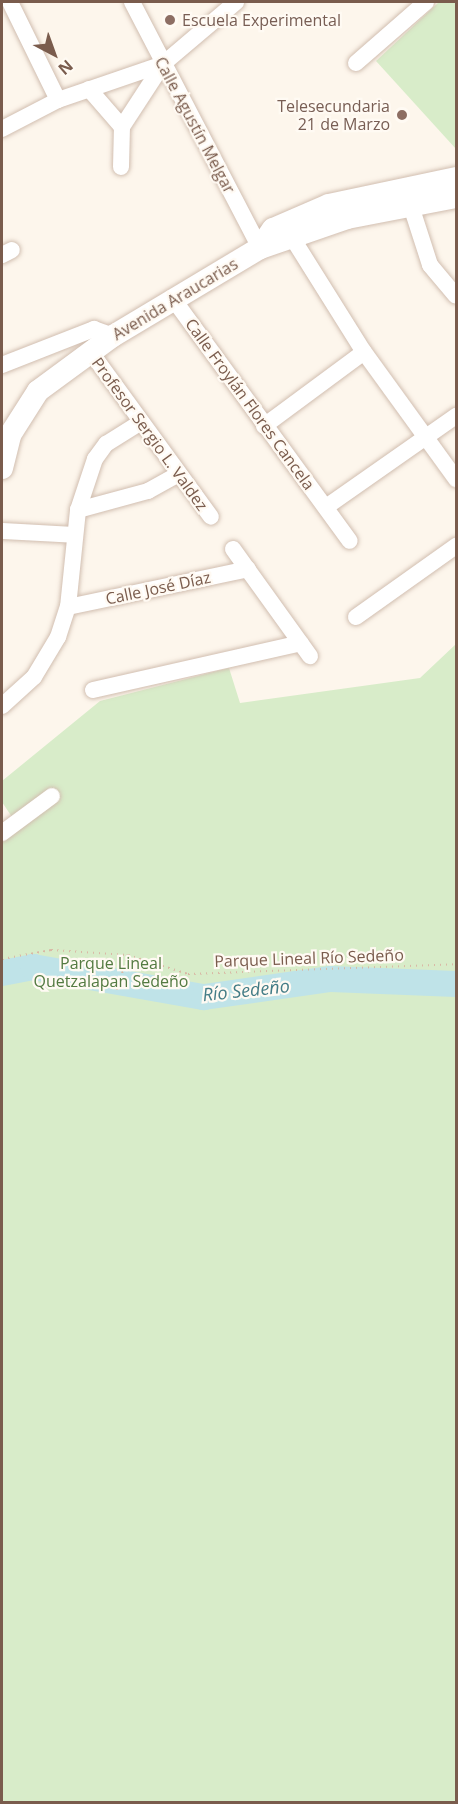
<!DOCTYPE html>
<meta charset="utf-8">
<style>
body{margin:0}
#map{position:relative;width:458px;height:1804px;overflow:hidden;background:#fdf6ec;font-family:"Open Sans",sans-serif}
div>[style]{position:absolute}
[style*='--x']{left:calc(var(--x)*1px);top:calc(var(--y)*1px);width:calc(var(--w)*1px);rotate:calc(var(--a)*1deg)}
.green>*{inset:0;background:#d8ecc9}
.river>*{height:26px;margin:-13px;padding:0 13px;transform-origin:13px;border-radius:13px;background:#bfe3e8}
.path>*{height:2px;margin-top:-1px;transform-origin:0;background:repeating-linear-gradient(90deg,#d9b8a5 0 1.5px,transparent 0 6px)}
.roads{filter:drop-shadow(0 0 2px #d1beb0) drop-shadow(0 0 2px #d1beb0)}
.street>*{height:16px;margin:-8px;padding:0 8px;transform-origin:8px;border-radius:8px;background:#fff}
.secondary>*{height:22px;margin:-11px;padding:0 11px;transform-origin:11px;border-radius:11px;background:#fff}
.dots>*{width:16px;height:16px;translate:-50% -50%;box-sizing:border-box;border:3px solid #fffaf3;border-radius:50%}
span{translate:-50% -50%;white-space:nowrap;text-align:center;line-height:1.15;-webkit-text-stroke:4.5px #fffaf3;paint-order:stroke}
.education-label{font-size:16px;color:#785e54}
.left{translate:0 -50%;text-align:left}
.right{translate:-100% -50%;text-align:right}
.street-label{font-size:16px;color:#7a5c4d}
.park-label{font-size:16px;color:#537a41}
.water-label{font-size:18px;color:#437c86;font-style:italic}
.frame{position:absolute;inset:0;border:3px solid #7a5c4d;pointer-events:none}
.north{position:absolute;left:24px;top:24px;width:60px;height:60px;-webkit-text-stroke:4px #fffaf3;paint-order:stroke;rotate:139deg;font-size:16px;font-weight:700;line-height:24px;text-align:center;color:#7a5c4d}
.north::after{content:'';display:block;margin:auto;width:21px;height:27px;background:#7a5c4d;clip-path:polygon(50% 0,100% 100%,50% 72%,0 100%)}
</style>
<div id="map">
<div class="green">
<div style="clip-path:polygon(439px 2px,456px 2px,456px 149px,376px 61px)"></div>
<div style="clip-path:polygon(456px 644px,456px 1802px,2px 1802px,2px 842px,18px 826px,2px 802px,2px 781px,100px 701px,229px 668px,240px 703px,420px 678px)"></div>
</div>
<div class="river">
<div style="--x:2;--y:973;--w:32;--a:-11"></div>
<div style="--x:33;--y:967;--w:174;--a:10"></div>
<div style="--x:204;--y:997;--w:128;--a:-8.1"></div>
<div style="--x:331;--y:979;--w:125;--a:2.3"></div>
</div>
<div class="path">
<div style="--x:2;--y:959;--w:50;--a:-10.4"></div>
<div style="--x:51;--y:950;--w:77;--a:3.7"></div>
<div style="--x:128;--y:955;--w:63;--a:17.6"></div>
<div style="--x:188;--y:974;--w:268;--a:-2.1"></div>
<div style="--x:117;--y:990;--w:37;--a:-73"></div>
</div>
<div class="roads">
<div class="street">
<div style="--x:10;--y:2;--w:109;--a:63.9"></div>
<div style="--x:132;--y:2;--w:277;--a:62.5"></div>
<div style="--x:356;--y:63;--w:93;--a:-41.1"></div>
<div style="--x:89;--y:89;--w:50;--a:49"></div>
<div style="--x:2;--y:129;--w:63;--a:-27.4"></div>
<div style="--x:58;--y:100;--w:111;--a:-18.9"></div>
<div style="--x:163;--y:64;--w:96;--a:-40.3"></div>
<div style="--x:121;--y:167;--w:40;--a:-88.6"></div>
<div style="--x:122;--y:127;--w:75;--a:-56.9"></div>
<div style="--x:411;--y:206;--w:62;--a:72.1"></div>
<div style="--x:430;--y:265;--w:40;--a:50"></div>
<div style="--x:293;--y:239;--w:133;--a:57.9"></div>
<div style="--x:364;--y:352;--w:157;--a:54.1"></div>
<div style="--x:2;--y:255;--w:11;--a:-27"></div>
<div style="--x:174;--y:300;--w:298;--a:53.9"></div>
<div style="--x:90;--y:351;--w:205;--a:53.9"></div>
<div style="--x:2;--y:365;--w:99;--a:-21.4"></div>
<div style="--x:94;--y:329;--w:20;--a:20"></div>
<div style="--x:264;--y:426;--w:124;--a:-36.5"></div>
<div style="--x:326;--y:507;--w:159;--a:-35"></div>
<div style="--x:78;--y:510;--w:73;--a:-15.2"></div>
<div style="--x:148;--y:491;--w:35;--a:-29"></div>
<div style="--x:2;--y:531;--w:73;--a:3.1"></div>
<div style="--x:233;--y:549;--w:132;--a:54.3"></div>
<div style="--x:68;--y:607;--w:184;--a:-11.9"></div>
<div style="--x:356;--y:617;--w:123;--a:-35.4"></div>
<div style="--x:93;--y:690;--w:213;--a:-12.7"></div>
<div style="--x:2;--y:706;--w:43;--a:-42.2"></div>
<div style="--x:34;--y:677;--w:47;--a:-59"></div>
<div style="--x:58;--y:637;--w:32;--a:-72"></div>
<div style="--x:68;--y:607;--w:98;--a:-84.1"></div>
<div style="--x:78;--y:510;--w:54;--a:-71.6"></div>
<div style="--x:95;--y:459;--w:19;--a:-54"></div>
<div style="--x:106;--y:444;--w:41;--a:-32.2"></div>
<div style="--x:2;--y:833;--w:62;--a:-36.5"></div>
</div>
<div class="secondary">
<div style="--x:260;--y:248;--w:23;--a:-56"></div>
<div style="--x:273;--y:229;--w:61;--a:-23.2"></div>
<div style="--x:329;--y:205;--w:130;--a:-12"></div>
<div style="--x:2;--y:468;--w:34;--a:-76"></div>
<div style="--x:10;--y:435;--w:52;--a:-57.5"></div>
<div style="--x:38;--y:391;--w:93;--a:-36.3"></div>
<div style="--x:113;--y:336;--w:171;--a:-30.9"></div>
<div style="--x:260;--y:248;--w:92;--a:-19"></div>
<div style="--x:347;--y:218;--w:111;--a:-10.9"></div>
</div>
</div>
<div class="dots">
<div style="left:170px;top:20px;background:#8d6e63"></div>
<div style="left:402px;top:115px;background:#8d6e63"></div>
</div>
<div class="education-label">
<span class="left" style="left:182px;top:20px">Escuela Experimental</span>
<span class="right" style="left:390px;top:115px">Telesecundaria<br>21 de Marzo</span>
</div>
<div class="street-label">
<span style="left:195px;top:125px;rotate:62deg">Calle Agustín Melgar</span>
<span style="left:175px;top:299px;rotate:-31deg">Avenida Araucarias</span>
<span style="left:250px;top:404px;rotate:54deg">Calle Froylán Flores Cancela</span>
<span style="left:150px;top:434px;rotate:54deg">Profesor Sergio L. Valdez</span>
<span style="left:158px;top:588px;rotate:-12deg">Calle José Díaz</span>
<span style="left:309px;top:958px;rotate:-2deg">Parque Lineal Río Sedeño</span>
</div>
<div class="park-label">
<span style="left:111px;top:972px">Parque Lineal<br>Quetzalapan Sedeño</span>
</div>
<div class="water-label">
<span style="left:246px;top:990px;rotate:-6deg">Río Sedeño</span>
</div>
<div class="frame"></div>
<div class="north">N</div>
</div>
